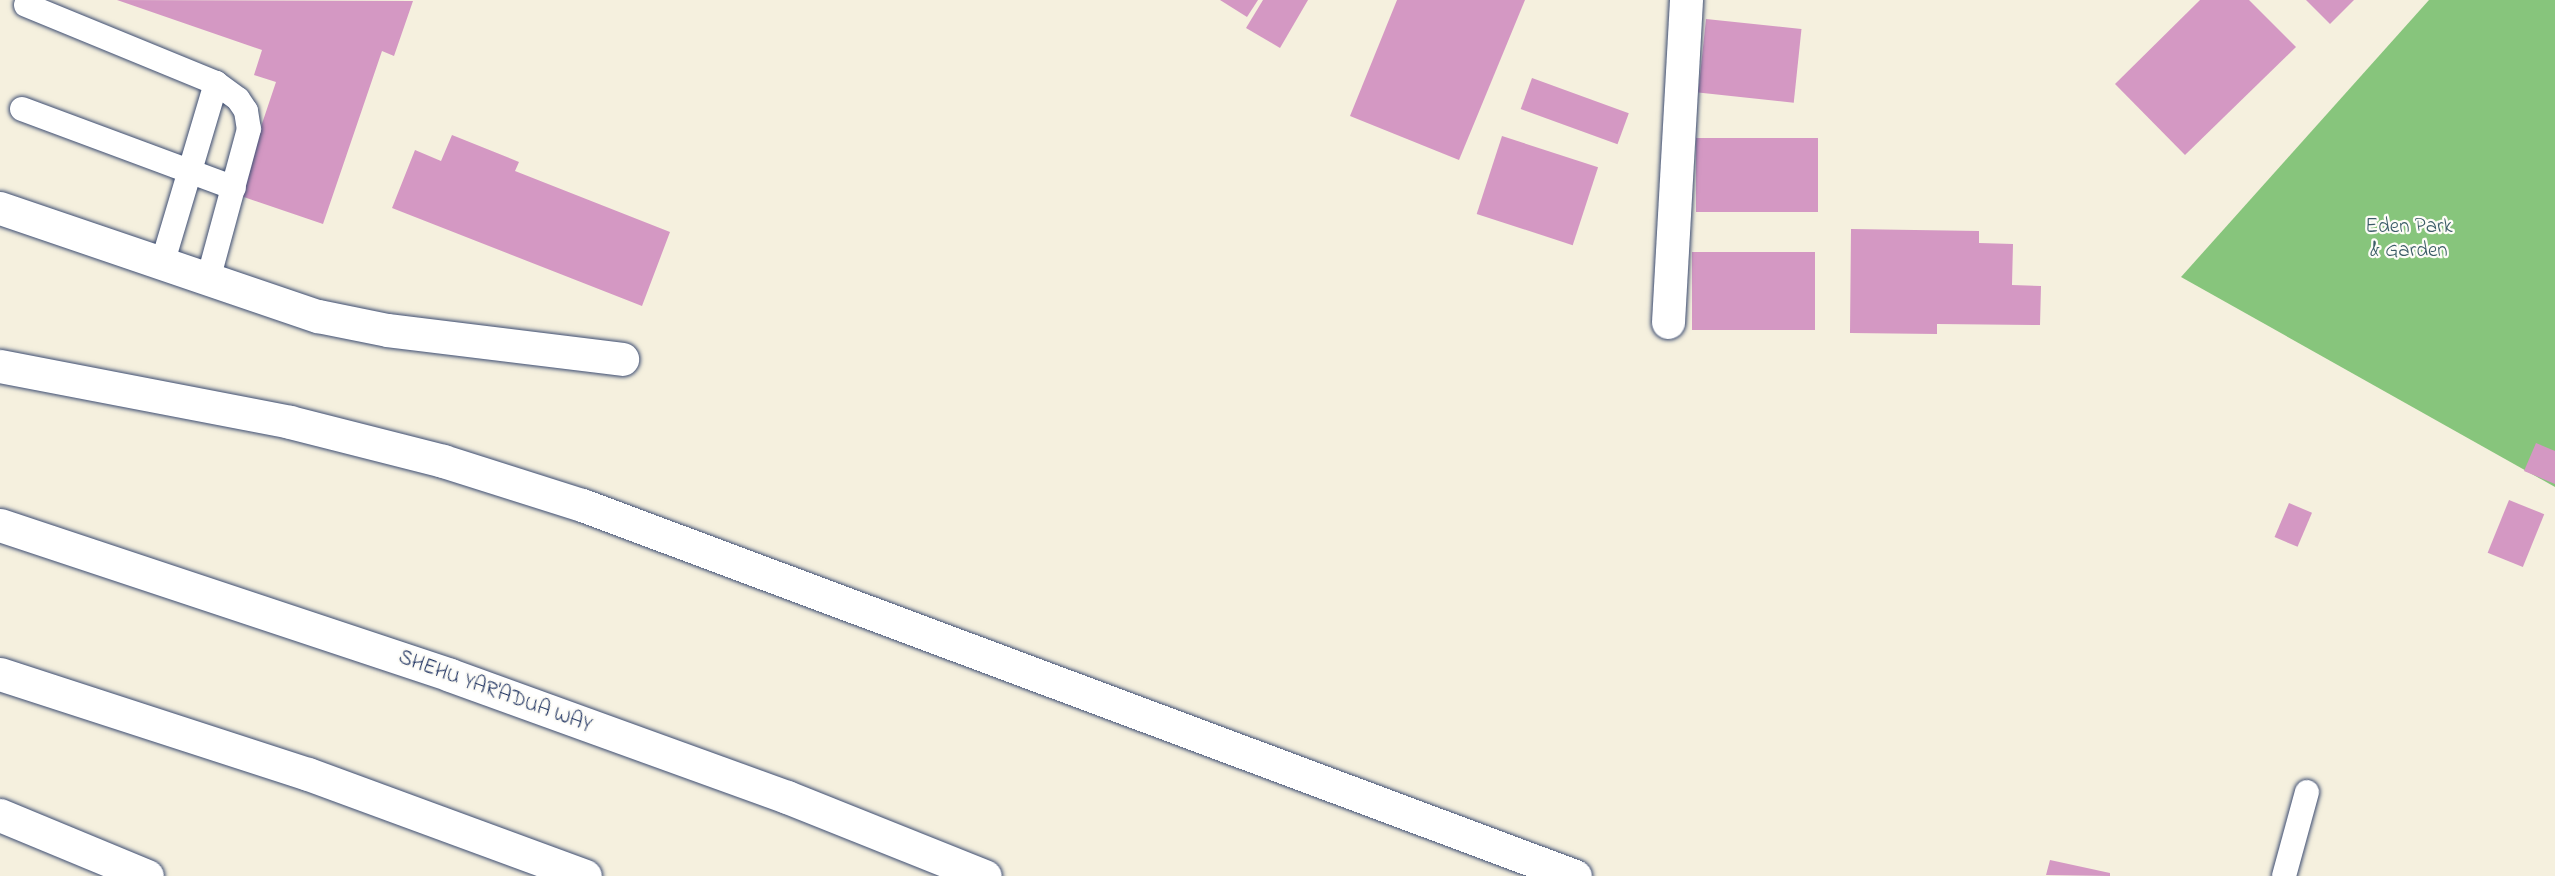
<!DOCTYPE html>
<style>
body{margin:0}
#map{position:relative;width:2555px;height:876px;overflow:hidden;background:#f5f0de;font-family:"Indie Flower",sans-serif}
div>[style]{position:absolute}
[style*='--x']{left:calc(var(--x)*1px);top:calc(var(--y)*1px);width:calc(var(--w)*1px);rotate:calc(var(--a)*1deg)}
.green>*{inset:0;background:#87c57c}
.building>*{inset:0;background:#d498c3;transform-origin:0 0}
.roads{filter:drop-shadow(0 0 2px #3c4c71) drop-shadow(0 0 2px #3c4c71)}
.service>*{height:24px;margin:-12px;padding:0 12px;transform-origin:12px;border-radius:12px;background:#fff}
.minor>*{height:33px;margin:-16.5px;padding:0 16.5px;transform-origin:16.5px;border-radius:16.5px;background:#fff}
.tertiary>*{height:33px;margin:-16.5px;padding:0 16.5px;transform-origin:16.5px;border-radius:16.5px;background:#fff}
.motorway>*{height:33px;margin:-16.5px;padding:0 16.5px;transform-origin:16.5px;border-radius:16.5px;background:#fff}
span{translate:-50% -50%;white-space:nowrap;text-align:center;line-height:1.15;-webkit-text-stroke:4.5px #fdfcf7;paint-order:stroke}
.park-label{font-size:21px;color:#3b5c67}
.street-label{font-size:21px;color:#1b2f5e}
</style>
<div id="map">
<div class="green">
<div style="clip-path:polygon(2429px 0,2555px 0,2555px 487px,2181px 277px)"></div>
</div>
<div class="building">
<div style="clip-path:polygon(117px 0,413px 1px,394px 56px,382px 51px,323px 224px,238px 195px,276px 82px,254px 75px,262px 50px)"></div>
<div style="clip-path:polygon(1220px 0,1258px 0,1247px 17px)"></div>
<div style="clip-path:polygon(1263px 0,1308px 0,1280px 48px,1246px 28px)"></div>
<div style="clip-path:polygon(1397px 0,1525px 0,1459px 160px,1350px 116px)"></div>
<div style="clip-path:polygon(2200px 0,2249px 0,2296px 47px,2185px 155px,2115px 84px)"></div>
<div style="clip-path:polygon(2306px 0,2354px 0,2330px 24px)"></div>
<div style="left:1706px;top:19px;width:96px;height:74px;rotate:6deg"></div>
<div style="left:1532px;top:78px;width:103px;height:33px;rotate:20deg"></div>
<div style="clip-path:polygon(452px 135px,519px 162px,515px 171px,670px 232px,642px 306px,392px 208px,415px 150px,441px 161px)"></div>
<div style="left:1502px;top:136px;width:101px;height:82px;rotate:18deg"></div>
<div style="left:1696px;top:138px;width:122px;height:74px"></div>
<div style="clip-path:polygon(1851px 229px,1979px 231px,1979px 243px,2013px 244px,2012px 285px,2041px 286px,2040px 325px,1937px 324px,1937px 334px,1850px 333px)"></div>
<div style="left:1692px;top:252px;width:123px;height:78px"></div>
<div style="clip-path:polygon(2536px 443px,2555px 451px,2555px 484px,2524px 471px)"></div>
<div style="left:2509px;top:500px;width:38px;height:57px;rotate:22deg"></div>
<div style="left:2289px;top:503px;width:25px;height:37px;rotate:23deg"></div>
<div style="clip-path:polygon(2050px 860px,2110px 873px,2110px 876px,2046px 875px)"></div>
</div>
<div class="roads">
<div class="service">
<div style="--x:26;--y:5;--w:205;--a:22.3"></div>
<div style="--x:216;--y:83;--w:27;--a:36"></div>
<div style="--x:238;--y:99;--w:14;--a:56"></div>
<div style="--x:246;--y:111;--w:18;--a:81"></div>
<div style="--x:249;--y:129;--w:152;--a:105.2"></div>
<div style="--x:22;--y:109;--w:226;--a:20.4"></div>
<div style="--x:163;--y:261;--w:186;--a:-73.4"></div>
<div style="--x:2284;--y:876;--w:87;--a:-74.7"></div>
</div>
<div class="minor">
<div style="--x:0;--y:208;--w:336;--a:18.8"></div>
<div style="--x:318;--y:316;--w:70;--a:11.5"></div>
<div style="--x:387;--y:330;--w:237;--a:7"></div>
<div style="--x:1668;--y:322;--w:323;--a:-86.8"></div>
</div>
<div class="tertiary">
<div style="--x:0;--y:366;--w:295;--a:10.9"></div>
<div style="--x:290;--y:422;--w:158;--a:14.3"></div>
<div style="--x:443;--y:461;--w:146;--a:17.6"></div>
<div style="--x:582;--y:505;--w:1060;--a:20.49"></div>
<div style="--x:0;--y:815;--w:159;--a:22.5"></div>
</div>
<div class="motorway">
<div style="--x:0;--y:525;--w:474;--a:18.4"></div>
<div style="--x:450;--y:675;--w:358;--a:19.9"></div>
<div style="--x:787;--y:797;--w:213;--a:21.8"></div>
<div style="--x:0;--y:674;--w:324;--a:18"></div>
<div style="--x:308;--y:774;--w:295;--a:20.2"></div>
</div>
</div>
<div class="park-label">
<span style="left:2409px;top:239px">Eden Park<br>&amp; Garden</span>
</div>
<div class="street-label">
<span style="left:495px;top:692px;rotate:20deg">SHEHU YAR'ADUA WAY</span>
</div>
</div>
